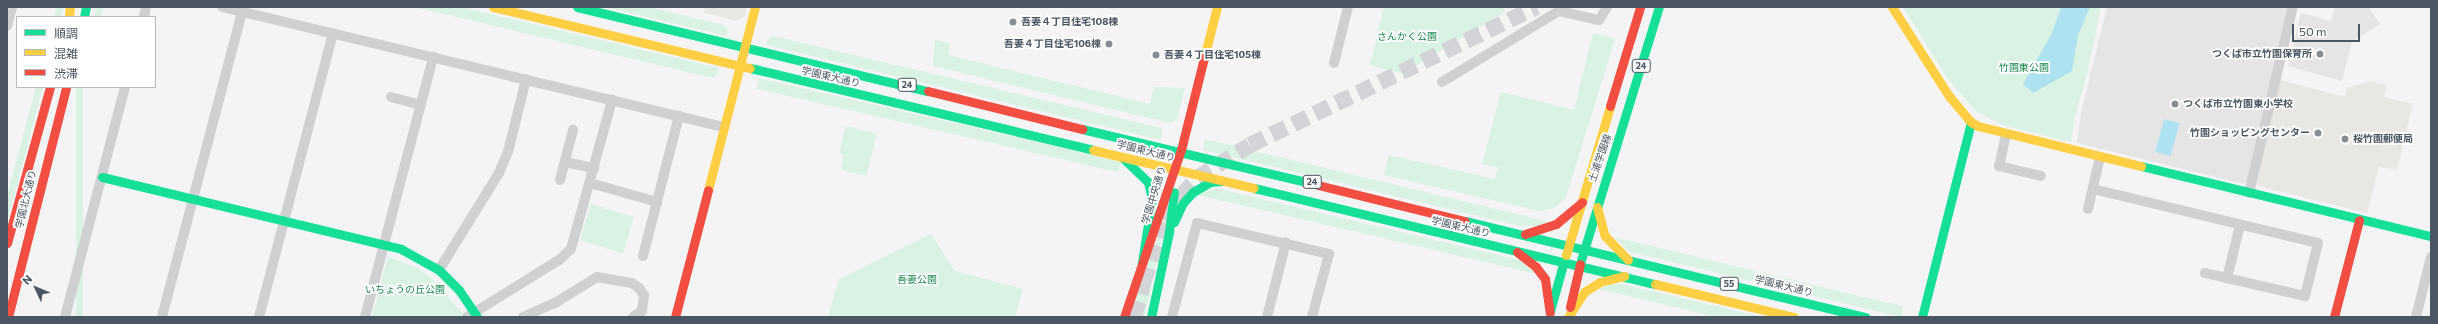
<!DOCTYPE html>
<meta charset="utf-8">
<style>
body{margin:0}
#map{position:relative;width:2438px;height:324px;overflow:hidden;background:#f4f4f4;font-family:Commissioner,"Noto Sans JP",sans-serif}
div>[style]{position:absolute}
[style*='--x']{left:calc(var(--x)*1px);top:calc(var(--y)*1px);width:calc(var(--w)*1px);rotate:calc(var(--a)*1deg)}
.commercial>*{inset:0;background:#e8e7e3}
.education>*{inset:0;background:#e6e5e6}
.green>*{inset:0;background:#d9f2e3;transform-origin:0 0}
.water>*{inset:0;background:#aee2f0;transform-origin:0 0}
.primary-tunnel>*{height:16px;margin-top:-8px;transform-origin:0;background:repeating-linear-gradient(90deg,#d2d4d7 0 16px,transparent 0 24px)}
.street>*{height:10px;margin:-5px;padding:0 5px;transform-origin:5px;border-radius:5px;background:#ced0d2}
.fast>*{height:9px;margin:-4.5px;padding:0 4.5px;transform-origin:4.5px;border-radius:4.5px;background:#16e098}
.slow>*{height:9px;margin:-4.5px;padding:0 4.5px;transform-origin:4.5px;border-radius:4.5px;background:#ffcf43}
.jam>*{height:9px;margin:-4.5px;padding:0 4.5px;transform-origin:4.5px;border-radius:4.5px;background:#f24e42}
.dots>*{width:11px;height:11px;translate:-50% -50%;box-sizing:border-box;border:2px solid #fff;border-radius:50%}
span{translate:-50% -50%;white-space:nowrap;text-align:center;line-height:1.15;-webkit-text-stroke:3.5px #fff;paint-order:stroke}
.shield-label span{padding:1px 3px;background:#fff;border:1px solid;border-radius:3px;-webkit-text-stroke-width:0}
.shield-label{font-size:9px;color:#4a5661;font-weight:700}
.poi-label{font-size:10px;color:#4a5661;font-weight:700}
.left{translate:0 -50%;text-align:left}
.right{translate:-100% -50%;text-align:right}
.park-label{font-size:10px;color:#17864f}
.street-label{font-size:10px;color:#4a5661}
.frame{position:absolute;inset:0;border:8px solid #4a5661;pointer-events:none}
.legend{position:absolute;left:16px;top:16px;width:140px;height:72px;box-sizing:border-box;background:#fff;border:1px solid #b7bbc0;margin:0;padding:5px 7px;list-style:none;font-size:12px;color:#4a5661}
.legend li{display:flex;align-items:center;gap:8px;height:20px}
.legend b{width:20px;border:1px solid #b7bbc0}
.north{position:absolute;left:16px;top:268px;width:40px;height:40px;-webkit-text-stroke:3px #fff;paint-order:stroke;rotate:314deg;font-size:11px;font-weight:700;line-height:16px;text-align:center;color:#4a5661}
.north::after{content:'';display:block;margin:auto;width:14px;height:18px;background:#4a5661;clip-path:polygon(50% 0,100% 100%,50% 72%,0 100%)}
.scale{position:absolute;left:2292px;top:24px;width:68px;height:18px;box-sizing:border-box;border:2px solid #4a5661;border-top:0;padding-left:5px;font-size:12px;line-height:14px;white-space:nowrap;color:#4a5661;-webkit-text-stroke:3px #fff;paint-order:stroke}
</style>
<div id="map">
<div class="commercial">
<div style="clip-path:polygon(705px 7px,747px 7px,745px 16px,736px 21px,704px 13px)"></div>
<div style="clip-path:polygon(2280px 80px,2345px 97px,2347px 88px,2370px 81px,2387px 85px,2384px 97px,2413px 104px,2397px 170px,2379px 167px,2367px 213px,2258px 186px,2256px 183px)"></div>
</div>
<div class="education">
<div style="clip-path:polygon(2107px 7px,2289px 7px,2247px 182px,2244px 184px,2077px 143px,2081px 113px)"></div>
<div style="clip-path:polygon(2335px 7px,2368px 7px,2380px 24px,2352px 42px,2342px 81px,2288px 66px,2301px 13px,2331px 21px)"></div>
</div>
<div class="green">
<div style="clip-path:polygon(57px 7px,64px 7px,61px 17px,54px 17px)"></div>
<div style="clip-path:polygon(97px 7px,104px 7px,101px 17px,94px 17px)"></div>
<div style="clip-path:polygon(415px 7px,461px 7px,719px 68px,717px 75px,713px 78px)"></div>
<div style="clip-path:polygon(604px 7px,649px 7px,723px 25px,728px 30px,726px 36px)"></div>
<div style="clip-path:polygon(1384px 7px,1504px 7px,1504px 12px,1403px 74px,1370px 65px)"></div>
<div style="clip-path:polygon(1903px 7px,2101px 7px,2087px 75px,2075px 116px,2071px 142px,2003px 125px,1976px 111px,1948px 79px)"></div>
<div style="clip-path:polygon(1593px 33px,1615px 39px,1566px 197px,1555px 208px,1539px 211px,1384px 175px,1389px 155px,1495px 179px,1498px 167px,1482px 164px,1501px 92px,1574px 110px)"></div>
<div style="clip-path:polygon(773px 36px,1161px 128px,1163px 133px,1161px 140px,766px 45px,768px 39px)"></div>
<div style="clip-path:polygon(935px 40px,950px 43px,948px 55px,1150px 104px,1154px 87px,1185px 88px,1177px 119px,1170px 123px,933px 66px)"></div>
<div style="left:759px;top:78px;width:371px;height:11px;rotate:13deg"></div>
<div style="clip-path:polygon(36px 87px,43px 87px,7px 222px,7px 196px)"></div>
<div style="left:76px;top:87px;width:7px;height:238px"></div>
<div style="clip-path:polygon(846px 126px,877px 134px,866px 176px,841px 170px,843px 154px,839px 153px)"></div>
<div style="clip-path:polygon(1205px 139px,1521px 215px,1551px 223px,1540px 226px,1519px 226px,1203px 150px)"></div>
<div style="clip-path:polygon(1215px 188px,1520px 260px,1537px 274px,1198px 195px)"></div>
<div style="left:591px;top:204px;width:45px;height:38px;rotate:17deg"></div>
<div style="clip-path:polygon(1166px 216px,1145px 317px,1129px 317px)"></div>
<div style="clip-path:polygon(931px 234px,955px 271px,1023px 289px,1015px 317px,828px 317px,839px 279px)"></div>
<div style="clip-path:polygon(1614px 237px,1901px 306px,1903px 310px,1901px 317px,1630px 252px)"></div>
<div style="clip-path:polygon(388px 257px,418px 268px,432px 279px,463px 314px,458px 317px,372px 317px)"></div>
<div style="clip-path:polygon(1612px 284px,1622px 284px,1763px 317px,1716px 317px,1599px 289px)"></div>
</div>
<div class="water">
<div style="clip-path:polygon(2061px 7px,2090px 7px,2078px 35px,2072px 71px,2033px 93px,2023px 84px,2052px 33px)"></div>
<div style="left:2164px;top:119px;width:16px;height:34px;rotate:15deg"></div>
</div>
<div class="primary-tunnel">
<div style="--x:1134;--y:317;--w:35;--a:-75"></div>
<div style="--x:1143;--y:283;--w:66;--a:-70.5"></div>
<div style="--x:1165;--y:221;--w:30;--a:-57"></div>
<div style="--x:1181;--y:196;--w:24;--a:-48"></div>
<div style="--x:1197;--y:178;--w:62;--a:-31.9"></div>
<div style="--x:1250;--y:145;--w:318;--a:-25.7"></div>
</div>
<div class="street">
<div style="--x:222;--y:7;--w:515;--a:13.47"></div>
<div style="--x:144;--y:17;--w:10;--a:-79"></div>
<div style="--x:7;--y:26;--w:20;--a:-75"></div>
<div style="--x:1334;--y:63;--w:58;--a:-76"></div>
<div style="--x:1442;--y:82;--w:137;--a:-31.3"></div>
<div style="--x:1559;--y:11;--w:41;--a:12.7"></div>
<div style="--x:1599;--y:20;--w:15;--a:-58"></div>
<div style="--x:391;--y:97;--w:31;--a:15"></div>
<div style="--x:2006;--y:134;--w:33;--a:102"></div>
<div style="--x:1999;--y:166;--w:43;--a:13.4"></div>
<div style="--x:565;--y:162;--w:30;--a:12"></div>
<div style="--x:560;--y:180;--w:52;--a:-75.4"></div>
<div style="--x:590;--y:183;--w:70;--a:15.8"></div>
<div style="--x:2093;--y:189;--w:231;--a:13.5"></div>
<div style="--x:2318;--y:243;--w:55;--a:103.8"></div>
<div style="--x:2305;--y:296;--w:80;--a:-167"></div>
<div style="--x:2227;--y:278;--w:55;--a:-76.2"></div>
<div style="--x:2249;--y:193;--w:189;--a:-76.8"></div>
<div style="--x:2088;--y:209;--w:53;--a:-77"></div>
<div style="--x:643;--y:256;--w:145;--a:-75.6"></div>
<div style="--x:439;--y:270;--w:114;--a:-58.3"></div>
<div style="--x:499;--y:173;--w:23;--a:-67"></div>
<div style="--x:508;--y:152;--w:75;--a:-76.1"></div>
<div style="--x:2205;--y:273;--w:23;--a:13"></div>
<div style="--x:65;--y:317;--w:238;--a:-75.4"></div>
<div style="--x:162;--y:317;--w:315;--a:-75.3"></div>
<div style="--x:259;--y:317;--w:293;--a:-75.4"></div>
<div style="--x:365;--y:317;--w:269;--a:-75.3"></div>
<div style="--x:467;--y:317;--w:108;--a:-31.8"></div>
<div style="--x:559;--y:260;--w:16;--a:-43"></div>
<div style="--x:571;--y:249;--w:155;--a:-74.6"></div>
<div style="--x:523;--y:317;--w:35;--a:-24"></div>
<div style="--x:555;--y:303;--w:49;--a:-31.8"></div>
<div style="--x:597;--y:277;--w:36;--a:10"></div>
<div style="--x:632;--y:283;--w:9;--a:36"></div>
<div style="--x:639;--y:288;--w:9;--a:54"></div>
<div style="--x:644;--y:295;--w:16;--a:97"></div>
<div style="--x:642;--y:311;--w:11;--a:146"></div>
<div style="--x:1172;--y:317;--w:97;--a:-75.1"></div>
<div style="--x:1197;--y:223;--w:136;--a:13.2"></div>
<div style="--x:1329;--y:254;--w:65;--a:105.1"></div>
<div style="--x:1267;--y:317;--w:77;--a:-75.8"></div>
<div style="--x:2416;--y:317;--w:62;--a:-76"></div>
</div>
<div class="fast">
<div style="--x:577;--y:7;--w:361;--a:13.5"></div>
<div style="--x:84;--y:17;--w:10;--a:-79"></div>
<div style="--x:750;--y:68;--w:353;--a:13.4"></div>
<div style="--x:1082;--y:129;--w:243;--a:13.3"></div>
<div style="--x:1123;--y:158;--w:35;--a:44"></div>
<div style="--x:1148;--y:182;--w:17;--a:77"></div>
<div style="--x:1152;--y:199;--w:64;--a:99"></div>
<div style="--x:2141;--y:166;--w:298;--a:13.6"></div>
<div style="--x:102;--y:177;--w:308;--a:13.5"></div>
<div style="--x:401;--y:249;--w:43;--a:28.9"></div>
<div style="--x:439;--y:270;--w:28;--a:45"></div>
<div style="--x:459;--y:290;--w:32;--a:56"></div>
<div style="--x:1254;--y:188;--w:412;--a:13.5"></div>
<div style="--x:1465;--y:221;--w:412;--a:13.5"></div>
<div style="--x:1174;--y:222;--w:21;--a:-65"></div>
<div style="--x:1183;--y:203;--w:15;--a:-48"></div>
<div style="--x:1193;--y:192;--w:20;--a:-30"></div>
<div style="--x:1210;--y:182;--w:12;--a:-5"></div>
<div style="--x:1581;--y:260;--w:265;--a:-72.9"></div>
<div style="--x:1550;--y:311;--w:52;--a:-74.4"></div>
<div style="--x:1151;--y:317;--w:87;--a:-78"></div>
<div style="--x:1169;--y:232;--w:40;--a:-82.9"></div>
<div style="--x:1922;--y:317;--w:201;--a:-75.9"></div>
</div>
<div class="slow">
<div style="--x:493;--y:7;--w:264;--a:13.4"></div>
<div style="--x:1892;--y:7;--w:106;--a:57.4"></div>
<div style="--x:1949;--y:96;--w:34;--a:50"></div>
<div style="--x:1971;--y:122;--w:8;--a:30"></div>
<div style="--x:1978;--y:126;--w:168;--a:13.8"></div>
<div style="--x:69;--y:16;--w:9;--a:-84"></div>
<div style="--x:1204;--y:58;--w:53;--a:-75.7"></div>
<div style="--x:1093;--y:150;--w:165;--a:13.3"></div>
<div style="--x:708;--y:190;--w:189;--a:-75.6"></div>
<div style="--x:1597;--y:207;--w:30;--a:75"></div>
<div style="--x:1605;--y:236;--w:33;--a:46"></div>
<div style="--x:1566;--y:255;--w:155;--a:-73.5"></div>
<div style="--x:1655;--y:284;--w:143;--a:13.4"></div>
<div style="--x:1568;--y:317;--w:30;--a:-57"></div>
<div style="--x:1584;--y:292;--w:19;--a:-32"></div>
<div style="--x:1600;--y:282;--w:25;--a:-14"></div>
</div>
<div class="jam">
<div style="--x:928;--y:91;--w:159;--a:13.9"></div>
<div style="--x:1610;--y:106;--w:103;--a:-73.1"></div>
<div style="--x:1318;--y:185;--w:151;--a:13.8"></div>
<div style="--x:1525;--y:234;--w:33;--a:-18"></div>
<div style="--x:1556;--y:224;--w:34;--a:-40"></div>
<div style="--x:7;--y:243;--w:162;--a:-74.6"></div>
<div style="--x:1517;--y:252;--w:24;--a:38"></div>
<div style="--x:1536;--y:267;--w:15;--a:53"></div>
<div style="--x:1545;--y:279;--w:34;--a:82"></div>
<div style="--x:1570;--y:307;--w:44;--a:-76.9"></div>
<div style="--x:8;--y:317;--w:237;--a:-75.8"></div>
<div style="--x:675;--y:317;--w:131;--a:-75.4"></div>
<div style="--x:1124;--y:317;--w:176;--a:-71.2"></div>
<div style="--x:1181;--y:150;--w:95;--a:-76"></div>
<div style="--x:2334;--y:317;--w:100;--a:-75.5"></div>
</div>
<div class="dots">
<div style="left:1013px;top:22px;background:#868d94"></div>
<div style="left:1109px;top:44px;background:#868d94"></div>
<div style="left:2320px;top:54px;background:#868d94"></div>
<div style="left:1156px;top:55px;background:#868d94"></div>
<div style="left:2175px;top:104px;background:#868d94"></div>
<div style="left:2318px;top:133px;background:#868d94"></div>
<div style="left:2345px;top:139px;background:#868d94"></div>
</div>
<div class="shield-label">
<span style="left:1641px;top:66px">24</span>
<span style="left:907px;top:85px">24</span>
<span style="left:1312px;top:182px">24</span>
<span style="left:1729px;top:284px">55</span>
</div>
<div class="poi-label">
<span class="left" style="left:1021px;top:22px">吾妻４丁目住宅108棟</span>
<span class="right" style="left:1101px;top:44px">吾妻４丁目住宅106棟</span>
<span class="right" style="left:2312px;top:54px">つくば市立竹園保育所</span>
<span class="left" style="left:1164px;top:55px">吾妻４丁目住宅105棟</span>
<span class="left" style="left:2183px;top:104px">つくば市立竹園東小学校</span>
<span class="right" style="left:2310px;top:133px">竹園ショッピングセンター</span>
<span class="left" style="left:2353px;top:139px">桜竹園郵便局</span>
</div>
<div class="park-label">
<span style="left:1407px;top:37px">さんかく公園</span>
<span style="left:2024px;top:68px">竹園東公園</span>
<span style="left:917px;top:280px">吾妻公園</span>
<span style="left:405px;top:290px">いちょうの丘公園</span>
</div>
<div class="street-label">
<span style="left:831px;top:77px;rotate:13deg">学園東大通り</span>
<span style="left:1146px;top:151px;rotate:14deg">学園東大通り</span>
<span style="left:1600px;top:158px;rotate:-71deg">土浦学園線</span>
<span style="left:1154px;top:195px;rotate:-73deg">学園中央通り</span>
<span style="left:26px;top:199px;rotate:-76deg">学園北大通り</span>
<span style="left:1461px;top:227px;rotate:13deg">学園東大通り</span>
<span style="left:1784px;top:286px;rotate:14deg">学園東大通り</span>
</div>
<div class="frame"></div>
<ul class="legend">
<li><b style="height:5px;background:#16e098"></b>順調</li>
<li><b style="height:5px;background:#ffcf43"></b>混雑</li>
<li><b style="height:5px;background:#f24e42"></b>渋滞</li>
</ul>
<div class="north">N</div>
<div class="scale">50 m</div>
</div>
